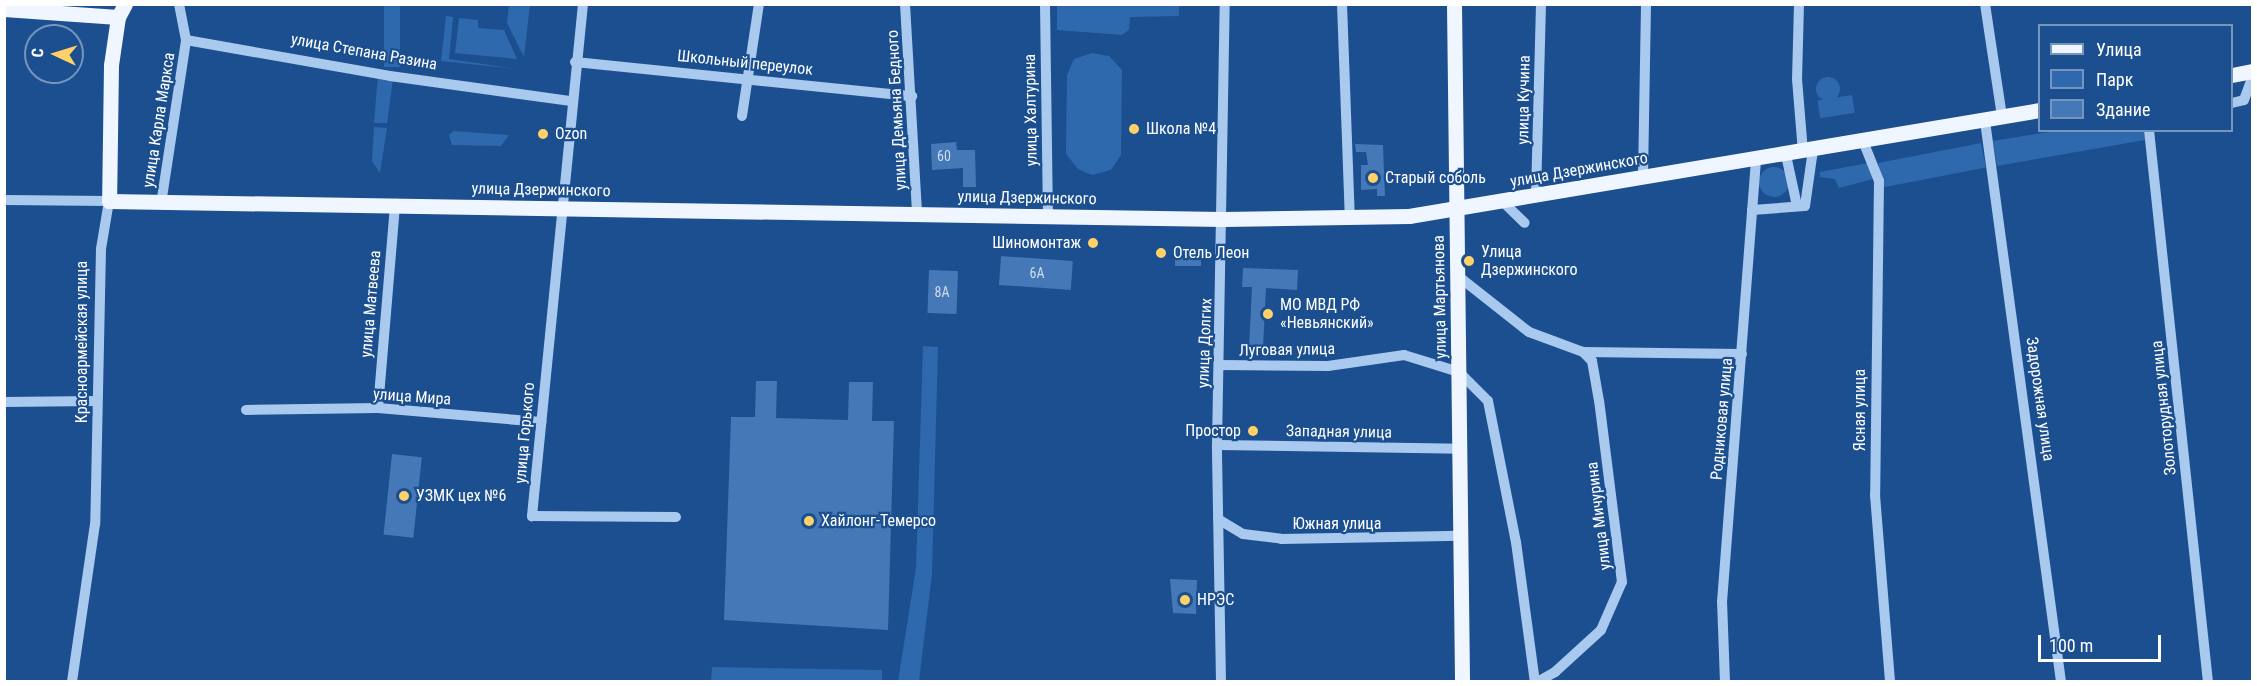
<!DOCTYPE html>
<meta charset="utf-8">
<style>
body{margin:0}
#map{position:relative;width:2257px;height:686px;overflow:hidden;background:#1b4f8f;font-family:"Roboto Condensed",sans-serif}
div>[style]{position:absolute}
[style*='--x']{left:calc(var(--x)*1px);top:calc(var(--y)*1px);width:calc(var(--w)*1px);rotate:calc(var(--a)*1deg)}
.green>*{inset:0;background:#2e69ad;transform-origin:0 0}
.round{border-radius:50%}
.building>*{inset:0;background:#4478b7;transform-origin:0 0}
.minor>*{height:10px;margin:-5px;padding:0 5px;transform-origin:5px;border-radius:5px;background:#a9c9ee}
.major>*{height:15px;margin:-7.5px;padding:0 7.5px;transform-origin:7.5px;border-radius:7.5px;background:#f0f6ff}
.dots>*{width:16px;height:16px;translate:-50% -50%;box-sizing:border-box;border:3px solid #1b4f8f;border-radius:50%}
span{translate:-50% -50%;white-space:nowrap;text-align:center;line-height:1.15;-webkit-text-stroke:4.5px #1b4f8f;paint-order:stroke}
.number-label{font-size:14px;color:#d0dded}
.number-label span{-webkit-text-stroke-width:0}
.street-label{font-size:16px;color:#fff}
.poi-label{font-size:16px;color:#fff}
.left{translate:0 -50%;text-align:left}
.right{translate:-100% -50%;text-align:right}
.frame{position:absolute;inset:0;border:6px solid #fff;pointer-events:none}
.legend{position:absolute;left:2038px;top:24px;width:195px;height:108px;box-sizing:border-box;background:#1b4f8f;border:2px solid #7695bc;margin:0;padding:8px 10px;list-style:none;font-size:18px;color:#fff}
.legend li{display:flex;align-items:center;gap:12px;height:30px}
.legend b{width:30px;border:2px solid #7695bc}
.north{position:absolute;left:24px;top:24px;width:60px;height:60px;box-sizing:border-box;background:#1b4f8f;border:2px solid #7695bc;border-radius:50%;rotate:274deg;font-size:16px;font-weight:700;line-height:24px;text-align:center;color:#fff}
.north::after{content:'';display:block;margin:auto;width:21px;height:27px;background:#ffd166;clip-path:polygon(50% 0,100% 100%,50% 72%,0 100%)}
.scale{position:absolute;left:2038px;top:635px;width:123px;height:27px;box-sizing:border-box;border:3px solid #fff;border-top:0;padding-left:8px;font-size:18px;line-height:21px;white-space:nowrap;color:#fff;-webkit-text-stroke:4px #1b4f8f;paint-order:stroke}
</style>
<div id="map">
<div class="green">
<div style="left:384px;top:5px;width:16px;height:62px"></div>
<div style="clip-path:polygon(509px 5px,530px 5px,524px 57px,507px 23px)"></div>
<div style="clip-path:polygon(1057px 5px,1179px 5px,1179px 16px,1130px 17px,1129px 30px,1122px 35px,1057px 30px)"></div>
<div style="clip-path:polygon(446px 16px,453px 17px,449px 59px,516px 69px,441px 61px)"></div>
<div style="clip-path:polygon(459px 18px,478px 20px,478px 28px,504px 30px,517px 59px,455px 53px)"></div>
<div style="clip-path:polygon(1092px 53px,1109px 56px,1122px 70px,1121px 155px,1111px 170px,1092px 175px,1078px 169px,1066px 154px,1067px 75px,1074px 59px)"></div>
<div style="clip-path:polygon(378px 74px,393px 79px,387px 123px,374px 123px)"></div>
<div class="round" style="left:1816px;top:77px;width:24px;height:24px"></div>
<div style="left:1852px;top:95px;width:18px;height:35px;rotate:81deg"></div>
<div style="clip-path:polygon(374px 127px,387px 128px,380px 173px,372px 161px)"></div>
<div style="clip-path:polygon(2061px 130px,2144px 131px,2145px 140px,1997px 166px,1993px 141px)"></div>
<div style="clip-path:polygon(454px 131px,508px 135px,509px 135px,501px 146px,452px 145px,449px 135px)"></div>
<div style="left:1981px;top:143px;width:25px;height:105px;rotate:79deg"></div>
<div style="clip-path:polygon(1868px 163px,1873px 179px,1839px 188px,1835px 179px,1820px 177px,1820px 172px)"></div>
<div class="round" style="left:1759px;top:167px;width:30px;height:30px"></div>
<div style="clip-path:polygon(923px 346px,938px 347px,932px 574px,919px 681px,898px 681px,916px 568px)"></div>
<div style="clip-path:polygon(712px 667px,882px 670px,882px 681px,711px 681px)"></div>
</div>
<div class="building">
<div style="clip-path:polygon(956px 142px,957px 150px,975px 150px,976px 187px,963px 187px,963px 168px,932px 170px,931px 144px)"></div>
<div style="clip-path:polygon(1355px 144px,1383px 145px,1385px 196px,1377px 196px,1377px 189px,1361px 190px,1361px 165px,1368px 165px,1366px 152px,1356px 152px)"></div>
<div style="left:1175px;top:249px;width:26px;height:17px"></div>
<div style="left:1001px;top:256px;width:72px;height:29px;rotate:4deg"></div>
<div style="clip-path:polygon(1243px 268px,1298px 270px,1297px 290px,1266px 288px,1263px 348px,1249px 347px,1252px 287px,1242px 287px)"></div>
<div style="left:929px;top:270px;width:29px;height:43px;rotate:2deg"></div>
<div style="clip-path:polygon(756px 381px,777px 381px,776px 418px,848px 420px,849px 382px,873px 382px,872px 421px,894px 421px,888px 630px,724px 620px,731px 417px,755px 417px)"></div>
<div style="left:392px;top:454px;width:30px;height:81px;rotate:6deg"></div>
<div style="clip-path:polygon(1170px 579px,1197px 580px,1196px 614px,1173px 613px)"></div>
</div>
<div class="minor">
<div style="--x:179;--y:4;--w:37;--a:79"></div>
<div style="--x:186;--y:40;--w:207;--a:10"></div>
<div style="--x:390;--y:76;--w:183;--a:7.9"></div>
<div style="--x:583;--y:4;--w:515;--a:95.69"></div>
<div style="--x:532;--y:516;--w:144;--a:0.4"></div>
<div style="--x:905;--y:4;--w:210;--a:86.7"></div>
<div style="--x:1045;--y:4;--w:212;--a:89.2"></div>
<div style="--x:1342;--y:4;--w:215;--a:87.9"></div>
<div style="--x:1799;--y:4;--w:75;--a:91.5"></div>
<div style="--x:1797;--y:79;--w:73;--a:85.3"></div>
<div style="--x:1985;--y:4;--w:114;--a:81.4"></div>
<div style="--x:575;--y:62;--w:339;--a:5.8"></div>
<div style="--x:2232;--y:103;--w:12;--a:-14"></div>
<div style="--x:2244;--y:100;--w:23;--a:-70"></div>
<div style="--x:742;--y:116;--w:113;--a:-81.4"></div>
<div style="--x:1985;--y:121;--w:566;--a:82.28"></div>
<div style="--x:2149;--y:130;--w:555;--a:83.9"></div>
<div style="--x:1863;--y:141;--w:43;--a:68.2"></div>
<div style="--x:1879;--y:181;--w:314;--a:90.7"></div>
<div style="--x:1875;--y:495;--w:188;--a:85.4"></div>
<div style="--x:1786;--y:155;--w:52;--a:77.8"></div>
<div style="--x:1643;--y:177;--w:173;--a:-89"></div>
<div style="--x:1536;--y:195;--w:191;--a:-88.5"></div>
<div style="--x:4;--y:200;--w:105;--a:0.5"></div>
<div style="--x:109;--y:201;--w:49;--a:99.5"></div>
<div style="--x:101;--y:249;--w:275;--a:91.2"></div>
<div style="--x:95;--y:524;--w:160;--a:98.3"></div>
<div style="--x:1503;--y:202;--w:30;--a:44"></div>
<div style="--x:161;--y:204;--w:166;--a:-81.3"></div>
<div style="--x:1752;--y:210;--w:53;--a:-4.3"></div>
<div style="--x:1805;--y:206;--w:57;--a:-81.9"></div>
<div style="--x:1458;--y:276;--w:90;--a:38.3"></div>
<div style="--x:1529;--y:332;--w:58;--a:20.3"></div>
<div style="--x:1583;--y:352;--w:159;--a:0.7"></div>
<div style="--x:1219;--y:365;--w:109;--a:0.5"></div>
<div style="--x:1328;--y:366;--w:77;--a:-8.2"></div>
<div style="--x:1404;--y:355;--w:58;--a:17.2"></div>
<div style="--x:1459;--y:372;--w:41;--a:45"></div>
<div style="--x:1488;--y:401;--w:144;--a:78.8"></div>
<div style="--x:1516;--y:542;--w:141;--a:82.3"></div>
<div style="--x:4;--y:402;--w:93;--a:-0.6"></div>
<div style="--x:378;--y:408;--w:205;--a:-85.2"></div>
<div style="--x:246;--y:410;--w:132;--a:-0.9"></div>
<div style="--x:378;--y:408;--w:164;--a:4.9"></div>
<div style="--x:1217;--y:445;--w:244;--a:0.9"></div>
<div style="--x:1218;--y:519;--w:29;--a:31"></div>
<div style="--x:1243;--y:534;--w:38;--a:7"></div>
<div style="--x:1281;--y:539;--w:180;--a:-1"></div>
<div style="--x:1221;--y:682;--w:237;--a:-91"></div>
<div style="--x:1217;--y:445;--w:441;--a:-89"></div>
<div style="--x:1537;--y:682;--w:21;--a:-29"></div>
<div style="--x:1555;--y:672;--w:62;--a:-42.4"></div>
<div style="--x:1601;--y:630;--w:52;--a:-66.4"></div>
<div style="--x:1622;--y:582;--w:182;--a:-97.2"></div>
<div style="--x:1599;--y:401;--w:41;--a:-99.9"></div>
<div style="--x:1592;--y:361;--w:13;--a:-135"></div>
<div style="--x:1725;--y:682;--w:80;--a:-92.1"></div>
<div style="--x:1722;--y:602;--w:443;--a:-85.6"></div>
</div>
<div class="major">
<div style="--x:125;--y:4;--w:15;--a:118"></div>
<div style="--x:118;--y:17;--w:49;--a:98.3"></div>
<div style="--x:111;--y:65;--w:136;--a:90.8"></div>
<div style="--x:109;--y:201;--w:1114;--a:0.93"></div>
<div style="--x:1223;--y:219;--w:186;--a:-0.9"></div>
<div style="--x:1409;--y:216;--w:640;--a:-9.54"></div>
<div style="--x:1454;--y:4;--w:678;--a:89.32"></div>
<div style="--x:4;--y:9;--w:114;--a:4"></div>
<div style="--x:2232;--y:75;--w:20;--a:-11"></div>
</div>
<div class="dots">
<div style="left:1134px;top:129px;background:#ffd166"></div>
<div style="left:543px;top:134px;background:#ffd166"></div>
<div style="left:1373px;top:178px;background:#ffd166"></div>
<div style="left:1093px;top:243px;background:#ffd166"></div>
<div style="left:1161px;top:253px;background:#ffd166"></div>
<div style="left:1469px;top:261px;background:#ffd166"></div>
<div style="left:1268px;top:314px;background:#ffd166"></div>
<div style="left:1253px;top:431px;background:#ffd166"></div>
<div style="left:404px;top:496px;background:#ffd166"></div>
<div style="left:809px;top:521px;background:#ffd166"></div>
<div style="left:1185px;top:600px;background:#ffd166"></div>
</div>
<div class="number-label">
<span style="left:944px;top:156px">60</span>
<span style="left:1037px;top:273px">6А</span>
<span style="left:942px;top:292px">8А</span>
</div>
<div class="street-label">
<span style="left:364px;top:52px;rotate:10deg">улица Степана Разина</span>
<span style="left:745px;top:63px;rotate:6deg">Школьный переулок</span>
<span style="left:1524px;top:100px;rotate:-89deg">улица Кучина</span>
<span style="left:897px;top:110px;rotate:-93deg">улица Демьяна Бедного</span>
<span style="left:1031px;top:110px;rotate:-91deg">улица Халтурина</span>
<span style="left:159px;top:120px;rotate:-81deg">улица Карла Маркса</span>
<span style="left:1579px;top:170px;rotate:-10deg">улица Дзержинского</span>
<span style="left:541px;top:190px;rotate:1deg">улица Дзержинского</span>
<span style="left:1027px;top:198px;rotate:1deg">улица Дзержинского</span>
<span style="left:1440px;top:297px;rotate:-91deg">улица Мартьянова</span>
<span style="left:371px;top:304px;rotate:-85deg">улица Матвеева</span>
<span style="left:82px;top:342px;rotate:-90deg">Красноармейская улица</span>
<span style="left:1205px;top:343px;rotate:-88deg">улица Долгих</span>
<span style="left:1287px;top:350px;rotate:-1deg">Луговая улица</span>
<span style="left:412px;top:397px;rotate:4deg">улица Мира</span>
<span style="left:2040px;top:399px;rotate:82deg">Задорожная улица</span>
<span style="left:2164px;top:408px;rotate:-96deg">Золоторудная улица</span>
<span style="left:1860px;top:410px;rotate:-90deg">Ясная улица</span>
<span style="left:1722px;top:419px;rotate:-85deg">Родниковая улица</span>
<span style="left:1339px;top:432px;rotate:1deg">Западная улица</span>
<span style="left:525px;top:433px;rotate:-85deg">улица Горького</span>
<span style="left:1599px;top:516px;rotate:-97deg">улица Мичурина</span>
<span style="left:1337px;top:524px">Южная улица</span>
</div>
<div class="poi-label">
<span class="left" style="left:1146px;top:129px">Школа №4</span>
<span class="left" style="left:555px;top:134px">Ozon</span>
<span class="left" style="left:1385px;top:178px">Старый соболь</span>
<span class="right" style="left:1081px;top:243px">Шиномонтаж</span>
<span class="left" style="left:1481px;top:261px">Улица<br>Дзержинского</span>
<span class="left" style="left:1173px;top:253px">Отель Леон</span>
<span class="left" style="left:1280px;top:314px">МО МВД РФ<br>«Невьянский»</span>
<span class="right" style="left:1241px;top:431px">Простор</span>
<span class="left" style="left:416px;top:496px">УЗМК цех №6</span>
<span class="left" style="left:821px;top:521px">Хайлонг-Темерсо</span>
<span class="left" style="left:1197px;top:600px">НРЭС</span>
</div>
<div class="frame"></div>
<ul class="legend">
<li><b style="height:8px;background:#f0f6ff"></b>Улица</li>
<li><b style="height:16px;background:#2e69ad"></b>Парк</li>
<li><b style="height:16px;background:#4478b7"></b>Здание</li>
</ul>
<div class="north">С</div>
<div class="scale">100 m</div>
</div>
